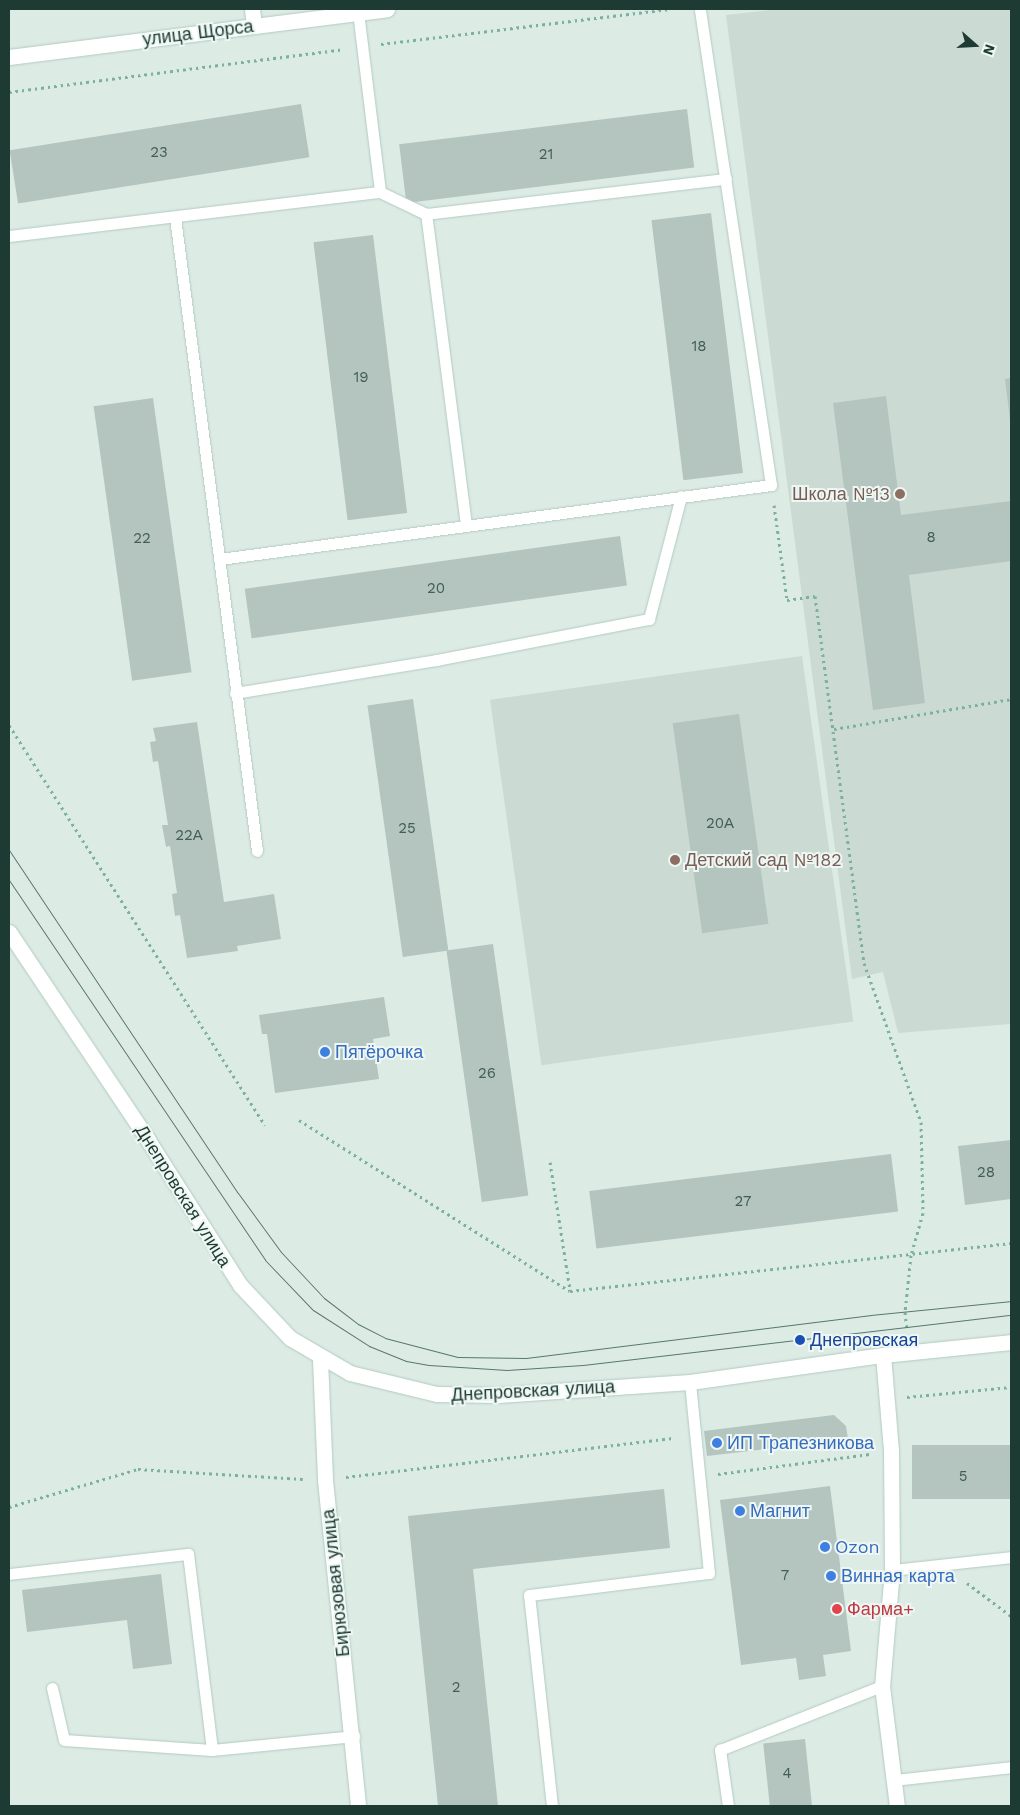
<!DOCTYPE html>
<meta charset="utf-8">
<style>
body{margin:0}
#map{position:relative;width:1020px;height:1815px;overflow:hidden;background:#ddebe5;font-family:"Work Sans",sans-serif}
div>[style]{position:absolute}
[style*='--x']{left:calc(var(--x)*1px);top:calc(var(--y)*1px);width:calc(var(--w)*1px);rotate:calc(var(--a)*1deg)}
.built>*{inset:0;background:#ccdad4;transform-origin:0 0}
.building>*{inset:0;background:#b3c5be;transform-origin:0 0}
.path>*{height:3px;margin-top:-1.5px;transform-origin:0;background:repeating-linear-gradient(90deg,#7bb1a0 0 2.5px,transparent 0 6.5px)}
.roads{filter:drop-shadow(0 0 1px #b0cbc1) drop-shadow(0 0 1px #b0cbc1)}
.lane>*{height:11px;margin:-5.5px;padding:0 5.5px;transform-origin:5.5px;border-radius:5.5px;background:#fff}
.street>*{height:15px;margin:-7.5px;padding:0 7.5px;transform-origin:7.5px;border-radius:7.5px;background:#fff}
.secondary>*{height:15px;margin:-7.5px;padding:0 7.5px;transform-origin:7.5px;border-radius:7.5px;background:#fff}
.tram>*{height:1px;margin:-0.5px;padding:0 0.5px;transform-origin:0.5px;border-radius:0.5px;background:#58776f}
.dots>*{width:14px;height:14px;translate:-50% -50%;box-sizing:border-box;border:2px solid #eef7f3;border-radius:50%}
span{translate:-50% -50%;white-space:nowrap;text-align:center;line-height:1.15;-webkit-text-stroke:4px #eef7f3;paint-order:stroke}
.number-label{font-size:15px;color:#435e56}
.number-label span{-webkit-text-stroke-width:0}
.street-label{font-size:18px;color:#1e3b33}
.education-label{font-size:18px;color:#785e54}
.right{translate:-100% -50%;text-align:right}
.left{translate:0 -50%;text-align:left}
.shop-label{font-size:18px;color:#366cbe}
.transit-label{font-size:18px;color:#164399}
.health-label{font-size:18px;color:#be3a42}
.frame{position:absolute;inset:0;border:10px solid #1e3b33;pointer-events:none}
.north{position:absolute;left:950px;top:20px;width:50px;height:50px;-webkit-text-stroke:4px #eef7f3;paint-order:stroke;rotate:109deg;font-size:14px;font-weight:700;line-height:20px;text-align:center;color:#1e3b33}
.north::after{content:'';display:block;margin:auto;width:18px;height:22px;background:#1e3b33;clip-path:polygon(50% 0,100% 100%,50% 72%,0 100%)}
</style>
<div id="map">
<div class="built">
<div style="clip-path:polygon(780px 9px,1011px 9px,1011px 1024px,898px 1033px,883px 972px,852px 979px,726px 15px)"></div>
<div style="left:802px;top:656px;width:369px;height:315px;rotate:82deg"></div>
</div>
<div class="building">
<div style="left:301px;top:104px;width:54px;height:295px;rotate:81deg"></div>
<div style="left:687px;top:109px;width:59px;height:290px;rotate:83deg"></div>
<div style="left:711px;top:213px;width:262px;height:60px;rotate:83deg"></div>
<div style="left:373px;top:235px;width:280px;height:60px;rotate:83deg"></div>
<div style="clip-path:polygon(1011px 378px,1011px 420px,1010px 420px,1005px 379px)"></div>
<div style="clip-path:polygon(886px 396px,901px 515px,1011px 501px,1011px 561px,909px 575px,925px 703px,873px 710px,833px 403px)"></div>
<div style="left:153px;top:398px;width:277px;height:60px;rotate:82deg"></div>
<div style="left:620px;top:536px;width:50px;height:379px;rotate:82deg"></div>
<div style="left:413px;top:699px;width:254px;height:46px;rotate:82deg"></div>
<div style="left:739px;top:714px;width:212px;height:67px;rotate:82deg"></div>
<div style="clip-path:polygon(197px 722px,224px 902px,274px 894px,281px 939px,237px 946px,238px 951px,187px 958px,180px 915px,175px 916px,172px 894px,177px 893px,170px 846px,166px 847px,162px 825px,168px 825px,158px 761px,153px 762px,150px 742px,156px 741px,153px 728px)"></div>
<div style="left:493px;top:944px;width:254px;height:47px;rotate:82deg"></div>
<div style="clip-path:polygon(384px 997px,390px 1036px,373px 1039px,379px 1079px,275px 1093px,267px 1034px,262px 1034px,259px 1015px)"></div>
<div style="clip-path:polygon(1011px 1140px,1011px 1199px,965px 1205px,958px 1146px)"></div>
<div style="left:891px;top:1154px;width:58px;height:304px;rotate:83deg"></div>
<div style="clip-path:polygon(834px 1415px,846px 1426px,848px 1439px,707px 1456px,704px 1431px)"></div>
<div style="left:1011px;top:1445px;width:54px;height:99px;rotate:90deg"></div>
<div style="clip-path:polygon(830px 1486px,851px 1651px,823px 1655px,826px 1676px,799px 1680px,796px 1658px,741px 1665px,720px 1500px)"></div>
<div style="clip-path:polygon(664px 1489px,670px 1548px,473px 1569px,498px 1806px,438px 1806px,408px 1516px)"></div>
<div style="clip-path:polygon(161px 1574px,172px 1664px,133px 1669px,127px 1620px,27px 1632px,22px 1590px)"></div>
<div style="left:805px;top:1739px;width:67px;height:42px;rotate:84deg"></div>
</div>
<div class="path">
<div style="--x:381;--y:44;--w:293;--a:-6.9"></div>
<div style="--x:9;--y:92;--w:337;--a:-7.3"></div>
<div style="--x:774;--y:505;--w:96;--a:82.2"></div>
<div style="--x:787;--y:600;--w:28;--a:-8"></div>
<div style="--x:815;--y:596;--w:370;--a:82.4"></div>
<div style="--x:864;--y:963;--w:169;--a:70.3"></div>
<div style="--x:921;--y:1122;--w:91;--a:88.7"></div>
<div style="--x:923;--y:1213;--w:44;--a:105.9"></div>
<div style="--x:911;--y:1255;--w:57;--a:96"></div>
<div style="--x:905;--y:1312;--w:19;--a:84"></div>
<div style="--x:9;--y:725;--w:475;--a:57.4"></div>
<div style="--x:834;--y:729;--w:180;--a:-9.6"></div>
<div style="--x:299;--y:1120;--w:320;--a:32.3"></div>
<div style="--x:570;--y:1291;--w:444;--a:-6.2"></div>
<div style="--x:550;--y:1162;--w:130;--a:81.1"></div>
<div style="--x:907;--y:1397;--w:104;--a:-5.5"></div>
<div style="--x:718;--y:1474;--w:153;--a:-7.5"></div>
<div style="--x:346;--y:1477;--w:331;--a:-6.8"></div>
<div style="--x:9;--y:1507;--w:134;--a:-16.4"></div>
<div style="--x:138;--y:1469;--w:165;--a:3.5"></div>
<div style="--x:967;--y:1583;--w:55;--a:36.9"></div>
</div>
<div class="roads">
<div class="lane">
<div style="--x:358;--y:12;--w:181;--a:83"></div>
<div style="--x:175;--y:217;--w:639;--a:82.63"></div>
<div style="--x:9;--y:236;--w:374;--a:-6.8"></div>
<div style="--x:380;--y:192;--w:51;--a:25.6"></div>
<div style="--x:466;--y:525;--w:314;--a:-97.3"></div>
<div style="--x:426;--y:214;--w:302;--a:-6.7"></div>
<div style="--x:220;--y:559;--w:556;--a:-7.65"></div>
<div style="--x:771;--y:485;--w:481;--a:-98.5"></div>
<div style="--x:235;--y:693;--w:204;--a:-9.3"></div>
<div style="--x:436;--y:660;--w:217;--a:-10.9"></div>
<div style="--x:649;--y:619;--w:127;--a:-75.4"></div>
<div style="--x:892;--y:1570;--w:120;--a:-6.2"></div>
<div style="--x:9;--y:1574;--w:180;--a:-6.4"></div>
<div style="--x:188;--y:1554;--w:197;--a:83"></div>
<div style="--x:212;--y:1750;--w:143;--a:-5.6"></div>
<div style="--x:52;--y:1688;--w:53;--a:77"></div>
<div style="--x:64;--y:1740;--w:148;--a:3.9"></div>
<div style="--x:894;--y:1780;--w:118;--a:-6.3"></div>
<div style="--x:552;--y:1806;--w:212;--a:-96.2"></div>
<div style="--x:529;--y:1595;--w:181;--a:-7"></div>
<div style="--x:709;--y:1573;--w:192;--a:-95.7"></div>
<div style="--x:728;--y:1806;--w:57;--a:-98.1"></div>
<div style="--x:720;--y:1750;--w:174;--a:-21.6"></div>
</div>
<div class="street">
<div style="--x:252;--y:9;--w:17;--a:83"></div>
<div style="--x:9;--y:57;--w:381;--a:-7.2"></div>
<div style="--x:883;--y:1355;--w:96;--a:85.2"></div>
<div style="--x:891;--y:1451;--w:119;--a:89.5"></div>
<div style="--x:892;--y:1570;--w:116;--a:94.9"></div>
<div style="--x:882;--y:1686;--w:121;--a:82.9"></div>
<div style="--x:320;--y:1359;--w:121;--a:87.6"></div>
<div style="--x:325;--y:1480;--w:328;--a:84.2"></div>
</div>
<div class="secondary">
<div style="--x:9;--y:932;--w:250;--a:56.2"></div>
<div style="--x:148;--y:1140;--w:172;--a:57.6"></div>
<div style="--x:240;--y:1285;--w:73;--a:46.7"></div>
<div style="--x:290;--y:1338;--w:69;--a:30.3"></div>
<div style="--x:350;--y:1373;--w:89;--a:13.6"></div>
<div style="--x:437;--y:1394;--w:61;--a:0.9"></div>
<div style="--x:498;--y:1395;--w:192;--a:-3.9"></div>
<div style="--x:690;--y:1382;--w:195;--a:-8"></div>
<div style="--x:883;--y:1355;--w:129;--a:-5.8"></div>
</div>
</div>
<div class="tram">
<div style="--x:9;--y:850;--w:412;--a:56.3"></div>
<div style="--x:238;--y:1193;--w:73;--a:53.9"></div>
<div style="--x:281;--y:1252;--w:63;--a:46.9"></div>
<div style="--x:324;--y:1298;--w:43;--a:37.4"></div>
<div style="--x:358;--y:1324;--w:30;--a:27"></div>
<div style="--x:385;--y:1338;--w:75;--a:14.6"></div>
<div style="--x:458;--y:1357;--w:68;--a:0.8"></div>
<div style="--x:526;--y:1358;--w:348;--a:-7.1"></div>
<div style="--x:871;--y:1315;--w:141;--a:-5.7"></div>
<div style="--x:9;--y:880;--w:458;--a:56"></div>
<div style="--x:265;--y:1260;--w:69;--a:46.2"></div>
<div style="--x:313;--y:1310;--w:67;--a:32.7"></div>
<div style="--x:369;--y:1346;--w:40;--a:22"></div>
<div style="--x:406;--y:1361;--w:23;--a:10"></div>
<div style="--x:429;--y:1365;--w:78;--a:3.7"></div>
<div style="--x:507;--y:1370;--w:76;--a:-3.8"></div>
<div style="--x:583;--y:1365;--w:431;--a:-6.7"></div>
</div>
<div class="dots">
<div style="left:900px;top:494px;background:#8d6e63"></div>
<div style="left:675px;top:860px;background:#8d6e63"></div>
<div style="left:325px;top:1052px;background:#3f7fe0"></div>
<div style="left:800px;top:1340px;background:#1a4fb4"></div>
<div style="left:717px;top:1443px;background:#3f7fe0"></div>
<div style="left:740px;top:1511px;background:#3f7fe0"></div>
<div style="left:825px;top:1547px;background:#3f7fe0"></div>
<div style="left:831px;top:1576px;background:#3f7fe0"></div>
<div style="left:837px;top:1609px;background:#e0444e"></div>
</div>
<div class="number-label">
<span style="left:159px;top:153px">23</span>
<span style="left:546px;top:155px">21</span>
<span style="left:699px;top:347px">18</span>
<span style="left:361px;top:378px">19</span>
<span style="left:931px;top:538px">8</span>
<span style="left:142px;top:539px">22</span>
<span style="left:436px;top:589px">20</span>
<span style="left:720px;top:824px">20А</span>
<span style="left:407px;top:829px">25</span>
<span style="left:189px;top:836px">22А</span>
<span style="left:487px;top:1074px">26</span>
<span style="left:986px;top:1173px">28</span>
<span style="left:743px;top:1202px">27</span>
<span style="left:963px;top:1477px">5</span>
<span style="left:785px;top:1576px">7</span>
<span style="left:456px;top:1688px">2</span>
<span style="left:787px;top:1774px">4</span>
</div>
<div class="street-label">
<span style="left:198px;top:33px;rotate:-7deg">улица Щорса</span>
<span style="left:183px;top:1196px;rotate:58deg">Днепровская улица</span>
<span style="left:533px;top:1391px;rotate:-3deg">Днепровская улица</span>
<span style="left:336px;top:1583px;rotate:-96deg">Бирюзовая улица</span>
</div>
<div class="education-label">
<span class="right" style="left:890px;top:494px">Школа №13</span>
<span class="left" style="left:685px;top:860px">Детский сад №182</span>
</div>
<div class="shop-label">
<span class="left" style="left:335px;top:1052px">Пятёрочка</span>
<span class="left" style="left:727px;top:1443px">ИП Трапезникова</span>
<span class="left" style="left:750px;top:1511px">Магнит</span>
<span class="left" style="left:835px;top:1547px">Ozon</span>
<span class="left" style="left:841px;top:1576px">Винная карта</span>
</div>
<div class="transit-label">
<span class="left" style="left:810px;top:1340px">Днепровская</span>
</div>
<div class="health-label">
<span class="left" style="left:847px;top:1609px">Фарма+</span>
</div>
<div class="frame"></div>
<div class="north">N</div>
</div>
